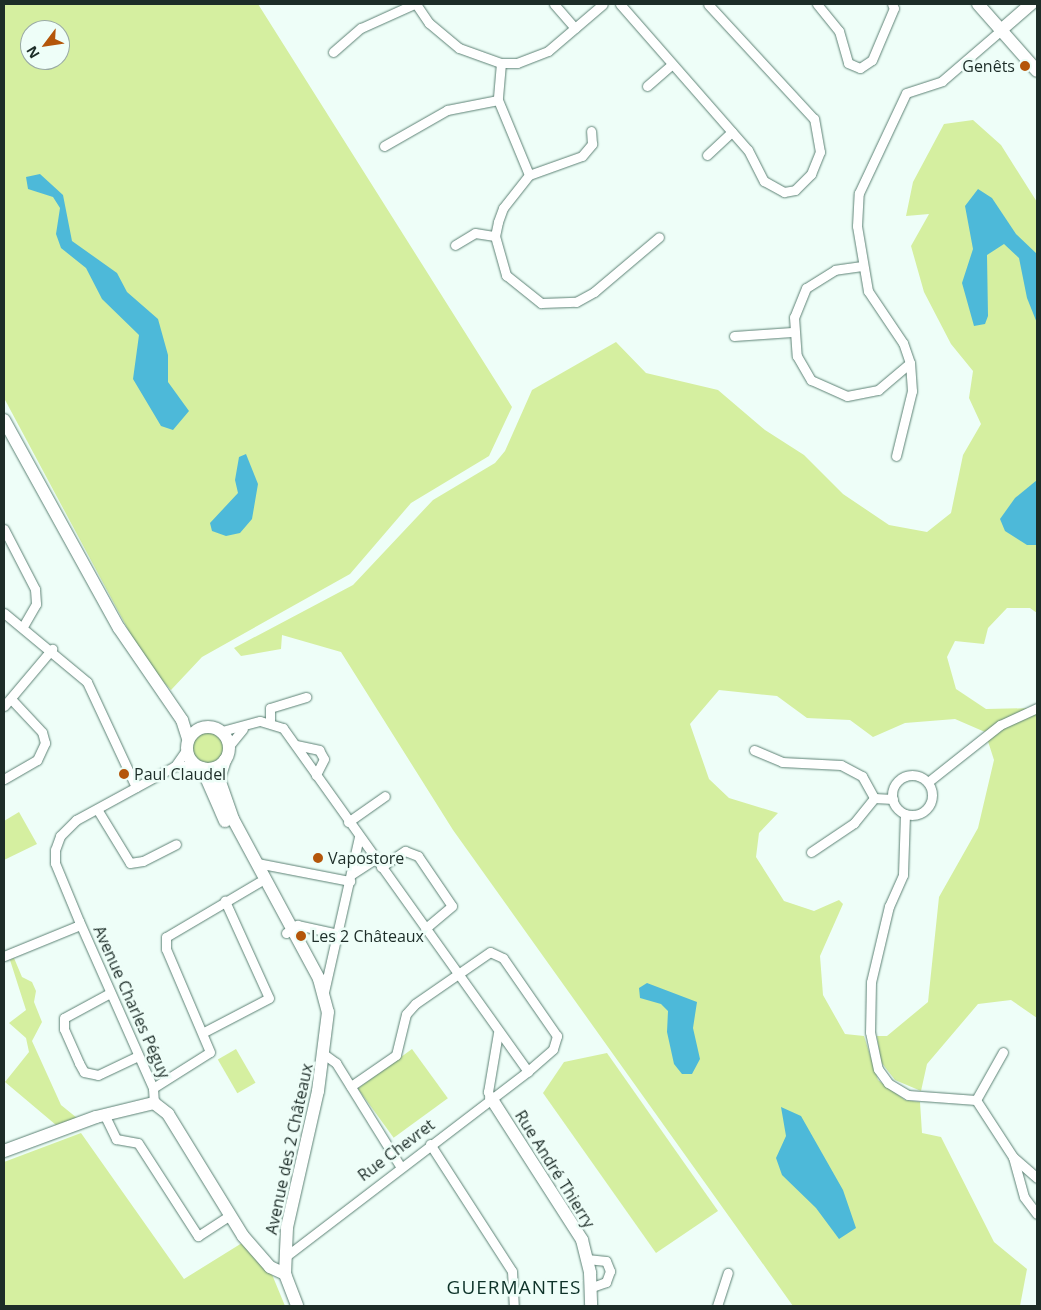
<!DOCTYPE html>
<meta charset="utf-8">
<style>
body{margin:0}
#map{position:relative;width:1041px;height:1310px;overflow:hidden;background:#eefef8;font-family:"Open Sans",sans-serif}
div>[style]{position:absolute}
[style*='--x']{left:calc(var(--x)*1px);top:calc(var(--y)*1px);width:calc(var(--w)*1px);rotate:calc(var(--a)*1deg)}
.green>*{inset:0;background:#d5efa0;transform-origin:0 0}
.round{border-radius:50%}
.water>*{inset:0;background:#4db9d9}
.roads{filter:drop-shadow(0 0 1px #5d8275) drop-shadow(0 0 1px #5d8275)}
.street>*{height:9px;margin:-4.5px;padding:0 4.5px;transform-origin:4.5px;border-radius:4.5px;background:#fff}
.street>.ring{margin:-4.5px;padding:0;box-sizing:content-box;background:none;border:9px solid #fff;border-radius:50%}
.secondary>*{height:12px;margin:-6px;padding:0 6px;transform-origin:6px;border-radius:6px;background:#fff}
.secondary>.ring{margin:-6px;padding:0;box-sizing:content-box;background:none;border:12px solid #fff;border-radius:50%}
.dots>*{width:14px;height:14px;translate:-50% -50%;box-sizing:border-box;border:2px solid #eefef8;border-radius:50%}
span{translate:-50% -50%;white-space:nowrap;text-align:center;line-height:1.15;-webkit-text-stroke:5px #eefef8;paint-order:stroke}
.poi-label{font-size:16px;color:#1d2d28}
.right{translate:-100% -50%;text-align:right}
.left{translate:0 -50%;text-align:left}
.street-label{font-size:16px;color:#1d2d28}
.quarter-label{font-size:19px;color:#0d3228;letter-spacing:1px}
.frame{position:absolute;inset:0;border:5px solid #1d2d28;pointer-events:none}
.north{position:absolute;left:20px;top:20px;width:50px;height:50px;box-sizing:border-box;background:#eefef8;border:1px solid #9aaaa5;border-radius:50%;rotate:239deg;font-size:14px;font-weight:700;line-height:20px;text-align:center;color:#1d2d28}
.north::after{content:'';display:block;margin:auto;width:18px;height:22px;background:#b4560a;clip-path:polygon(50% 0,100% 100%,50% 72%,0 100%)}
</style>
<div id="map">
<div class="green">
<div style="clip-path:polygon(evenodd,4px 4px,258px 4px,512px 407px,489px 456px,411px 503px,350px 574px,202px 657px,171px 690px,146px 663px,4px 398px,4px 4px,30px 30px,60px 30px,60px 60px,30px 60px,30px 30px)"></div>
<div style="clip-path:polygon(973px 120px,1001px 145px,1037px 202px,1037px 613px,1030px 608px,1007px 608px,988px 628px,984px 644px,955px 641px,947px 657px,956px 689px,986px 709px,1037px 708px,1037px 1018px,1011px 1000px,978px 1004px,927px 1064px,921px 1091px,895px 1080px,881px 1062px,877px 1036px,887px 1036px,928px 1002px,939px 897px,978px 828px,994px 760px,985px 732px,955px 719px,905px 723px,873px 737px,850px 720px,807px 718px,777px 696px,719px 690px,690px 724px,709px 779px,729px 798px,778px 813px,759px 833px,756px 857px,784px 901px,814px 911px,839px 900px,843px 904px,820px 956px,823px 995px,845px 1034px,864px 1036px,878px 1080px,905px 1100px,920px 1102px,922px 1133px,941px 1137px,994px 1242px,1027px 1269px,1020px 1306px,793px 1306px,453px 830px,341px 652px,282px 635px,281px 649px,241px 656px,234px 648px,353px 585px,433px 500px,495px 463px,505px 451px,532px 390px,616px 342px,646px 373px,718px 390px,765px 430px,804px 455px,843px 494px,889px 525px,927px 532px,951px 513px,963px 455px,981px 424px,969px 398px,973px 371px,951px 344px,924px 292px,911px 246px,929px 214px,906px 216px,913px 182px,944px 124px)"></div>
<div class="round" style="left:191px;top:731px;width:34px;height:34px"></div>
<div style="clip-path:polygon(19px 812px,37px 844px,4px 860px,4px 821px)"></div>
<div style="clip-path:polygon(14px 958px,22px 977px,32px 982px,36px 991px,34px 1002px,42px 1022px,32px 1041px,61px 1105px,77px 1118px,56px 1125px,5px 1082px,29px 1052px,26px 1038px,9px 1023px,26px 1010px,10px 960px)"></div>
<div style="left:236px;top:1049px;width:39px;height:21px;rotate:60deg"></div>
<div style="left:412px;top:1049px;width:61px;height:67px;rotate:54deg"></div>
<div style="clip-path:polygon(607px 1053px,718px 1211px,656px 1253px,543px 1093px,564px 1062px)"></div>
<div style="clip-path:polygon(81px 1133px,184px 1279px,242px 1243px,271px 1272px,285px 1306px,4px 1306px,4px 1162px)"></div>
</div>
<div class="water">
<div style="clip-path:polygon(40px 174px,63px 195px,72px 241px,117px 273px,127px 292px,158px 319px,168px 355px,168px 382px,189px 411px,173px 430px,161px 426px,133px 379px,139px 335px,102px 299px,86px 268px,61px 248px,56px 234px,60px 208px,53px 197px,28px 189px,26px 177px)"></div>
<div style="clip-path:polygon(978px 189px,992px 198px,1016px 234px,1037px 254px,1037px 323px,1027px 298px,1019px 258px,1004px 244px,987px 255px,988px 316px,985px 324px,974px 326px,962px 283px,973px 249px,965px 206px)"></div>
<div style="clip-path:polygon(246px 454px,258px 484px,252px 519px,240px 533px,226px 536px,212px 531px,210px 523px,238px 493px,235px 480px,239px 457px)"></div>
<div style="clip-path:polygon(1037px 480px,1037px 545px,1027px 545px,1005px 531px,1000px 519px,1015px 498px)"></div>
<div style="clip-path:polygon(647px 983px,697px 1002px,693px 1028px,700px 1059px,692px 1074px,682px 1074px,674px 1064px,667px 1032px,668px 1011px,661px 1004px,640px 998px,639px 988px)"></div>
<div style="clip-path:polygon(781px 1107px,801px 1116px,843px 1190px,856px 1228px,839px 1239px,816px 1208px,782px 1175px,776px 1158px,786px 1136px)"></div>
</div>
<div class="roads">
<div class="street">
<div style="--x:416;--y:4;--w:23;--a:56"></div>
<div style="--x:429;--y:23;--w:39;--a:40"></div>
<div style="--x:459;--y:48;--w:45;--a:19.7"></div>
<div style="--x:501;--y:63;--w:16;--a:0"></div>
<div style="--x:517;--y:63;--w:33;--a:-21"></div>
<div style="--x:548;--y:51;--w:72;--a:-40.5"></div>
<div style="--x:554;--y:4;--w:32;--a:49"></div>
<div style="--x:620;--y:4;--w:194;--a:48.8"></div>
<div style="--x:748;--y:150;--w:35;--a:63"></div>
<div style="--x:764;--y:181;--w:23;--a:29"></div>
<div style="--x:784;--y:192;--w:11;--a:-10"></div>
<div style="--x:795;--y:190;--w:23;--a:-45"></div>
<div style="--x:811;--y:174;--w:24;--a:-68"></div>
<div style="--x:820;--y:152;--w:34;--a:-100"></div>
<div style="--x:814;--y:119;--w:156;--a:-132.7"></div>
<div style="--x:817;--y:4;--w:35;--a:51"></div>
<div style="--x:839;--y:31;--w:33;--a:74"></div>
<div style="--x:848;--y:63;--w:13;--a:23"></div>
<div style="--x:860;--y:68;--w:14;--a:-34"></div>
<div style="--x:872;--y:60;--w:56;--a:-67.1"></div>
<div style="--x:894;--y:8;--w:4;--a:-117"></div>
<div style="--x:333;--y:52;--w:37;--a:-41"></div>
<div style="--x:361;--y:28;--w:58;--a:-24.4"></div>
<div style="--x:501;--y:63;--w:37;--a:95"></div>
<div style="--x:498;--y:100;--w:81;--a:67.5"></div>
<div style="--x:529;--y:175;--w:42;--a:128.2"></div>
<div style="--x:503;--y:208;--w:15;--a:110"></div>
<div style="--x:498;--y:222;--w:14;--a:102"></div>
<div style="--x:495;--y:236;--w:41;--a:74.2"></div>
<div style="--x:506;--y:275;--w:45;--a:38.7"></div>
<div style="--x:541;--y:303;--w:35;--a:-2"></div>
<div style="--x:576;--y:302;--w:21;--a:-29"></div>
<div style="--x:594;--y:292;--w:85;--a:-40.2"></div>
<div style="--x:647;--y:86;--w:33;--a:-41"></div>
<div style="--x:384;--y:146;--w:73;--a:-29.7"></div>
<div style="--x:447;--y:110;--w:52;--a:-11.1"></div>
<div style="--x:707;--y:155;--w:34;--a:-43"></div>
<div style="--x:529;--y:175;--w:56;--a:-19.7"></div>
<div style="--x:582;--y:156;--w:16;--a:-50"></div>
<div style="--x:592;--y:144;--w:13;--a:-94"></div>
<div style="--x:455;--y:245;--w:23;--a:-31"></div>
<div style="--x:475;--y:233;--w:20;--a:9"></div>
<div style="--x:862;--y:266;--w:27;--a:172"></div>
<div style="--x:835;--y:270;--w:34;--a:148"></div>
<div style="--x:806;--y:288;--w:31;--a:112"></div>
<div style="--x:794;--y:317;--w:39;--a:86"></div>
<div style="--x:797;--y:356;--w:28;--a:60"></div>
<div style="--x:811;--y:380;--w:39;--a:24"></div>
<div style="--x:847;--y:396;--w:32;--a:-11"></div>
<div style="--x:878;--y:390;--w:42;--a:-40.2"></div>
<div style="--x:734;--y:336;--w:58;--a:-3.9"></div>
<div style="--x:896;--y:456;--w:67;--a:-76.2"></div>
<div style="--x:912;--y:391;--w:28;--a:-94"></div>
<div style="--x:910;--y:363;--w:21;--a:-109"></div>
<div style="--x:903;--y:343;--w:63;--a:-123.9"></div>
<div style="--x:868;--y:291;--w:66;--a:-99.6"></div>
<div style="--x:857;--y:226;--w:33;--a:-87"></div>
<div style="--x:859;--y:193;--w:110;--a:-64.8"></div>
<div style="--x:906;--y:93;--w:38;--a:-18"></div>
<div style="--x:942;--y:81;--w:78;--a:-40.8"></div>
<div style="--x:4;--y:529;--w:68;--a:62.7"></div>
<div style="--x:35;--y:589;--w:15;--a:86"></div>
<div style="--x:36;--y:604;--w:24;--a:120"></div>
<div style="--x:4;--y:613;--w:108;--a:39.7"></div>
<div style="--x:87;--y:682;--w:116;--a:65"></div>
<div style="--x:4;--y:706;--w:75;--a:-49.9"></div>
<div style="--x:270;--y:721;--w:13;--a:-90"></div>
<div style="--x:270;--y:708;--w:38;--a:-17"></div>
<div style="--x:222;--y:731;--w:39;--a:-15"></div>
<div style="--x:260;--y:721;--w:24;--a:17"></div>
<div style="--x:283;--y:728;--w:422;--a:54.5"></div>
<div style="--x:296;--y:745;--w:24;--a:12"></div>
<div style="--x:319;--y:750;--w:10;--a:61"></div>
<div style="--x:324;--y:759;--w:18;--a:117"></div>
<div style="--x:229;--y:746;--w:22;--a:-51"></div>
<div style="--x:754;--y:750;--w:30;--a:23"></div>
<div style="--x:782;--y:762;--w:59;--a:2.9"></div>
<div style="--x:841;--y:765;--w:24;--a:28"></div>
<div style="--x:862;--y:776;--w:25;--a:61"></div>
<div style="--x:874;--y:798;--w:19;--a:3"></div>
<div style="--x:175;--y:766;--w:22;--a:0"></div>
<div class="ring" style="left:892px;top:775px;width:31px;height:31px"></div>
<div style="--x:4;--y:779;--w:38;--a:-30"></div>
<div style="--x:37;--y:760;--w:19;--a:-65"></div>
<div style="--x:45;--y:743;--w:11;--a:-105"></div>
<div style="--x:42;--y:732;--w:44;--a:-133.2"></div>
<div style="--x:928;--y:782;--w:92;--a:-38.4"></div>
<div style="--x:1000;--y:725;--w:41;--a:-24.7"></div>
<div style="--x:97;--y:809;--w:63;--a:58.6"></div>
<div style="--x:130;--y:863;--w:13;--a:-9"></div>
<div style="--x:143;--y:861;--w:37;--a:-27"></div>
<div style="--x:905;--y:814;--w:61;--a:91.9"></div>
<div style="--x:903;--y:875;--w:34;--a:114"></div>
<div style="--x:889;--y:906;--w:78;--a:103.3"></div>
<div style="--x:871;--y:982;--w:50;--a:91.1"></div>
<div style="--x:870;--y:1032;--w:38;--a:78"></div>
<div style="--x:878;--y:1069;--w:17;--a:54"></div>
<div style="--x:888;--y:1083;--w:23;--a:31"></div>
<div style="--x:908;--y:1095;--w:68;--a:4.2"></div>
<div style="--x:976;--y:1100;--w:68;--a:57"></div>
<div style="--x:1013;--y:1157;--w:32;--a:41"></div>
<div style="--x:348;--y:822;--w:45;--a:-35.1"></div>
<div style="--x:811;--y:852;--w:52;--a:-34"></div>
<div style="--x:854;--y:823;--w:32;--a:-51"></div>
<div style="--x:257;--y:863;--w:95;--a:11"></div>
<div style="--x:381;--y:867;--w:29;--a:-34"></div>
<div style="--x:405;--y:851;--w:14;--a:21"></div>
<div style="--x:418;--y:856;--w:60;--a:55.8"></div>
<div style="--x:452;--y:906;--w:35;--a:140"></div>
<div style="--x:352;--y:874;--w:27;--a:-33"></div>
<div style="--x:286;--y:933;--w:14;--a:-36"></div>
<div style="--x:297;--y:925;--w:42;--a:12.4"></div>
<div style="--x:4;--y:956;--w:82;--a:-22.2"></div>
<div style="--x:324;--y:992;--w:159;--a:-77.3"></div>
<div style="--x:110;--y:993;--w:52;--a:151.5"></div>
<div style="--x:64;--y:1018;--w:11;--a:90"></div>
<div style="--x:64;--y:1029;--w:37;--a:66"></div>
<div style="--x:79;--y:1063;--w:10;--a:61"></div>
<div style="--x:84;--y:1072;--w:14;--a:12"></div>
<div style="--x:98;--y:1075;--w:44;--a:-25.4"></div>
<div style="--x:204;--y:1032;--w:73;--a:-27.6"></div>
<div style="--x:269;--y:998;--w:107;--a:-114.4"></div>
<div style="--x:325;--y:1055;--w:14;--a:36"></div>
<div style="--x:336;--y:1063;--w:121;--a:58.1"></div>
<div style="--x:153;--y:1088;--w:67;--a:-32.3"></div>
<div style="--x:210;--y:1052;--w:112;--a:-113.1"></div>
<div style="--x:166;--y:949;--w:12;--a:-90"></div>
<div style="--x:166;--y:937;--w:108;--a:-30.6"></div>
<div style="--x:491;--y:1098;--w:7;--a:-117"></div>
<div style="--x:488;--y:1092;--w:60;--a:-80.4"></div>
<div style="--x:976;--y:1100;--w:55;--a:-60.6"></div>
<div style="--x:154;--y:1103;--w:15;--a:-94"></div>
<div style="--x:153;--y:1088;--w:183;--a:-113.9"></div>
<div style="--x:79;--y:921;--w:63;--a:-112.5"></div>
<div style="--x:55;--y:863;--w:13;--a:-90"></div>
<div style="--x:55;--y:850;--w:15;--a:-70"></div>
<div style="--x:60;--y:836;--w:23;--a:-45"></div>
<div style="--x:76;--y:820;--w:113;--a:-28.6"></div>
<div style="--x:175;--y:766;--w:21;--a:-55"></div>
<div style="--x:104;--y:1114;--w:28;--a:64"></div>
<div style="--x:116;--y:1139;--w:22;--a:10"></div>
<div style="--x:138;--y:1143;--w:111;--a:57.2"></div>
<div style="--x:198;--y:1236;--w:38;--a:-33"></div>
<div style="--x:430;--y:1144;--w:151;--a:57.2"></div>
<div style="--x:512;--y:1271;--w:35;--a:87"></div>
<div style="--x:1013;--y:1157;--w:41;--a:74.6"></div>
<div style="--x:1024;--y:1197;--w:21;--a:53"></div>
<div style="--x:285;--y:1257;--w:306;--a:-37.4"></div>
<div style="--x:528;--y:1071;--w:33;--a:-41"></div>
<div style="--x:553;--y:1049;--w:14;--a:-73"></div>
<div style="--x:557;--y:1036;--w:95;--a:-124.7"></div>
<div style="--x:503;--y:958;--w:14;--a:-155"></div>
<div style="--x:490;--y:952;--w:91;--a:145.3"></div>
<div style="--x:415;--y:1004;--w:13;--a:132"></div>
<div style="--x:406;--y:1014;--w:42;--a:103.7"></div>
<div style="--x:396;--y:1055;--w:55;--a:145.4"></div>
<div style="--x:587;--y:1259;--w:19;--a:6"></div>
<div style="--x:606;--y:1261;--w:11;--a:68"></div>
<div style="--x:610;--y:1271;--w:12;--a:110"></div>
<div style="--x:606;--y:1282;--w:15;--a:160"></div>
<div style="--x:717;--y:1306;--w:35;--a:-72"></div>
</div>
<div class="secondary">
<div style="--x:978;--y:4;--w:89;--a:48.6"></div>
<div style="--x:1001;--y:30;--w:40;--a:-41"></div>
<div style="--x:4;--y:420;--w:238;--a:61.1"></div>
<div style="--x:119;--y:628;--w:112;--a:55.6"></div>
<div style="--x:182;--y:720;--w:20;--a:72"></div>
<div class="ring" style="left:187px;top:727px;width:30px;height:30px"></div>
<div style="--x:225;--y:760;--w:20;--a:108"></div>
<div style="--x:219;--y:779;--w:42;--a:70.7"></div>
<div style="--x:233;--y:819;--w:182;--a:61.7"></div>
<div style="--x:319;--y:979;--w:34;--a:75"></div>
<div style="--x:328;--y:1012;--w:80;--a:97.2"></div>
<div style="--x:318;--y:1091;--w:140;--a:102.8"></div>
<div style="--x:287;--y:1228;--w:46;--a:92.5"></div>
<div style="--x:285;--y:1274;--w:34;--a:69"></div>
<div style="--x:202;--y:768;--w:58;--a:66.5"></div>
<div style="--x:491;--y:1098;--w:169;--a:57.3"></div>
<div style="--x:582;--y:1240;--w:34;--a:76"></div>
<div style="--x:590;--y:1273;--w:33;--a:88"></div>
<div style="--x:4;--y:1151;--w:98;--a:-20.3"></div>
<div style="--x:96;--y:1117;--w:60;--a:-13.6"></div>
<div style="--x:154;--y:1103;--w:18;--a:38"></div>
<div style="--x:168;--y:1114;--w:143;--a:58.4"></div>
<div style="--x:243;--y:1236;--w:41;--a:48.9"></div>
<div style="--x:270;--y:1267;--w:17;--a:25"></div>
</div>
</div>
<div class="dots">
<div style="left:1025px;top:66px;background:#b4560a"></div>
<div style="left:124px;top:774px;background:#b4560a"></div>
<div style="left:318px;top:858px;background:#b4560a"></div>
<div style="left:301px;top:936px;background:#b4560a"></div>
</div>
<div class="poi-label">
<span class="right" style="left:1015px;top:66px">Genêts</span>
<span class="left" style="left:134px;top:774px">Paul Claudel</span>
<span class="left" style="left:328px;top:858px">Vapostore</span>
<span class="left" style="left:311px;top:936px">Les 2 Châteaux</span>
</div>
<div class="street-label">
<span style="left:132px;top:1002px;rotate:66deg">Avenue Charles Péguy</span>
<span style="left:289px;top:1149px;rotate:-78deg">Avenue des 2 Châteaux</span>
<span style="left:396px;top:1150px;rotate:-37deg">Rue Chevret</span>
<span style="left:555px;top:1169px;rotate:58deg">Rue André Thierry</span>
</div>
<div class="quarter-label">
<span style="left:514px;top:1288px">GUERMANTES</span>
</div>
<div class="frame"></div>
<div class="north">N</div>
</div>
